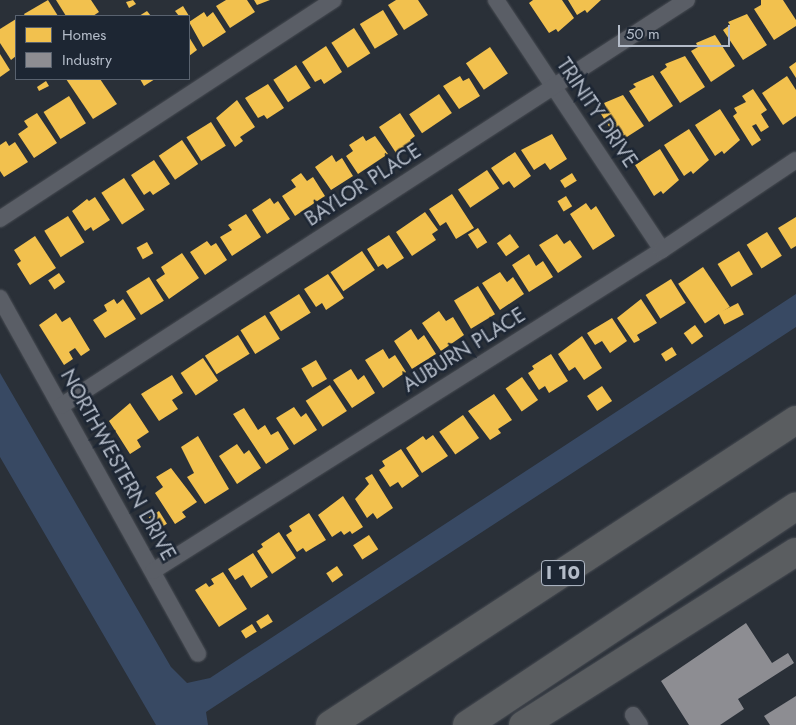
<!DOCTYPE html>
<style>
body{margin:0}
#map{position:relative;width:796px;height:725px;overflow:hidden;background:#2a3038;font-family:Jost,sans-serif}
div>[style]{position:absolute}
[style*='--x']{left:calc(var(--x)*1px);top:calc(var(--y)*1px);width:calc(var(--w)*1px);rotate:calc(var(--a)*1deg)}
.water>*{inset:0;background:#384963}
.homes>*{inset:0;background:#f2c14e;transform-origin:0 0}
.industry>*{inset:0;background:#8d8d92}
.roads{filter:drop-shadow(0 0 1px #484c53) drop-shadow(0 0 1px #484c53)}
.street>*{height:16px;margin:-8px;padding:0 8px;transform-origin:8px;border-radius:8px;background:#5a5e66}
.highway>*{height:28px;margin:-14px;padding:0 14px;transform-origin:14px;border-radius:14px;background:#5a5d60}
span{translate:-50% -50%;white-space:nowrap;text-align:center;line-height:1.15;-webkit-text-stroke:5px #1d2633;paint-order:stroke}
.shield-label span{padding:1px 4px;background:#1d2633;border:1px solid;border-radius:4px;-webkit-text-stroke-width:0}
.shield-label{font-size:19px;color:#b4bcc9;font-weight:700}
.street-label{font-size:20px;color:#b4bcc9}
.legend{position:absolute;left:15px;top:15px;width:175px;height:65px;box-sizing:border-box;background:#1d2633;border:1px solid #59626f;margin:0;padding:6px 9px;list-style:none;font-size:15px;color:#b4bcc9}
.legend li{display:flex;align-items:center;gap:10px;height:25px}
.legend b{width:25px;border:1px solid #59626f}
.scale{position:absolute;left:618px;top:25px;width:112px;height:22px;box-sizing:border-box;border:2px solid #b4bcc9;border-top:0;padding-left:6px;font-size:15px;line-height:18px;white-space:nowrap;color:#b4bcc9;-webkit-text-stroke:4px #1d2633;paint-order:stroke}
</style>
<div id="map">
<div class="water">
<div style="clip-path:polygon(796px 294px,796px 327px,206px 712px,208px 725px,156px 725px,0 457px,0 373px,171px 667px,187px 683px,210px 678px)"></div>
</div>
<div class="homes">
<div style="clip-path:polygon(48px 0,58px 16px,25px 16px,24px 14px)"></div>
<div style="clip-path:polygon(56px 0,91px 0,99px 12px,93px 16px,66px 16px)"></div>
<div style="clip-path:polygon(133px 0,136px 4px,129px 8px,126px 2px)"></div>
<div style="clip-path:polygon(226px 0,247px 0,255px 12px,230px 28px,216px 6px)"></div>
<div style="clip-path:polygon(254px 0,270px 0,257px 5px)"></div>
<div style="clip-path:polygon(396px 0,418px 0,428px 15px,404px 30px,388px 5px)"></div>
<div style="clip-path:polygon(533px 0,562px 0,574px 18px,558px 32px,556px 29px,549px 33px,529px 3px)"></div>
<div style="clip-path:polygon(568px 0,601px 0,587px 13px,585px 10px,577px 15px)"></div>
<div style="clip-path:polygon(761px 0,783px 0,796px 20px,796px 26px,774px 40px,754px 9px,761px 5px)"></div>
<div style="clip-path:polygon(183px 6px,189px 16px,179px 16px,175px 11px)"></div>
<div style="left:383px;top:10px;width:29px;height:27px;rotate:59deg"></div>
<div style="clip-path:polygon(147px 11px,151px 16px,139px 16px)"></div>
<div style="clip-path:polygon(204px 12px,207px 17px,213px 12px,226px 32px,203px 47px,189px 22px)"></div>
<div style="clip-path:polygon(747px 14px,767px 45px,743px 60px,723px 30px,730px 25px,728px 22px)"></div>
<div style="clip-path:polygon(16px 19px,16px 56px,11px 60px,0 43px,0 29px)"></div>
<div style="left:354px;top:28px;width:30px;height:27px;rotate:57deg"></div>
<div style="clip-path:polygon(715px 35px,735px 66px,711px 82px,691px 51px,698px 47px,696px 43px)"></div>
<div style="clip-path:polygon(189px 37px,197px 50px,189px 56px)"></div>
<div style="clip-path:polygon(326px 46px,342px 72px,324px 84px,321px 79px,315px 82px,302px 62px)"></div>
<div style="left:490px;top:47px;width:32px;height:29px;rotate:56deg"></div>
<div style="clip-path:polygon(0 54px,10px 70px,0 77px)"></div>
<div style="clip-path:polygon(685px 56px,705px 87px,680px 103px,660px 72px,667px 67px,665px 64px)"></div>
<div style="clip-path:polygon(796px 62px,796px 78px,789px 67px)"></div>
<div style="left:296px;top:65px;width:27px;height:27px;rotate:57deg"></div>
<div style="clip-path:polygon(653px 75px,673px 106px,649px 122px,629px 91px,636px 87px,633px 84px)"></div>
<div style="clip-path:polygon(460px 76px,463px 81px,469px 78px,480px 96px,459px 109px,443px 86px)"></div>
<div style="clip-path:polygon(787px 76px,796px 90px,796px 116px,783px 125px,762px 93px)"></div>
<div style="clip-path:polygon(66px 79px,100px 79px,117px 104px,93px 119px)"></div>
<div style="clip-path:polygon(140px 79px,155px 79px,144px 86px)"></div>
<div style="clip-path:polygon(46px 81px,49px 86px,39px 91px,37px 87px)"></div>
<div style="clip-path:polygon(268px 84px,284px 108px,267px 119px,264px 115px,258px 118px,245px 98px)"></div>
<div style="clip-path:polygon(753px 89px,767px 110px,761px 114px,769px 127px,761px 132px,756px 124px,752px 126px,761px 140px,752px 146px,733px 116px,737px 113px,734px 108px,746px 102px,742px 96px)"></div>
<div style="left:439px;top:94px;width:23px;height:36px;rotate:56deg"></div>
<div style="clip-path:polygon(623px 95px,644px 126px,619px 142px,599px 111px,606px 107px,604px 103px)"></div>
<div style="left:69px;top:96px;width:32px;height:30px;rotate:58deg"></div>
<div style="clip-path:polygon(237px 100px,255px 127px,240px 137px,243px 141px,235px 147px,216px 118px)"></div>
<div style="clip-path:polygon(720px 109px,740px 140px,724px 154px,722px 151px,715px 156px,695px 125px)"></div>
<div style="clip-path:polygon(37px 113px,57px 143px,34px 158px,18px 134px,28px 127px,24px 121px)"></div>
<div style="clip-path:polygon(400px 113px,415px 136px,410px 140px,413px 143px,396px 153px,379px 127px)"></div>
<div style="left:211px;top:122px;width:28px;height:29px;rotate:58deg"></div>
<div style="clip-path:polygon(689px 129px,709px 160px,693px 174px,691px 171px,684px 176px,664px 145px)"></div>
<div style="clip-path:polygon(552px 134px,567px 159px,550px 170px,545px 163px,534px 170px,521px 150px)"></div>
<div style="clip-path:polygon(363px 136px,366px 141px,375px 136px,388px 154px,358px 174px,346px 156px,353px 151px,349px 145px)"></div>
<div style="left:182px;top:140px;width:29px;height:28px;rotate:56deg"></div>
<div style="clip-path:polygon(6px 141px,9px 146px,15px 142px,28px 162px,4px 177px,0 171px,0 145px)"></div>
<div style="clip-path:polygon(660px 149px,679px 180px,663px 194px,661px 191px,654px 196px,635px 165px)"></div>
<div style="clip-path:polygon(515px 152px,531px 176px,514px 188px,509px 181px,503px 185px,491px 168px)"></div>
<div style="clip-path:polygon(332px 155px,336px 162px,342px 158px,353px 176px,331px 190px,315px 167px)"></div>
<div style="clip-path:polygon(154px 160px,170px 184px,153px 195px,150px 191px,144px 195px,131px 175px)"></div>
<div style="left:487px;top:170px;width:22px;height:35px;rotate:56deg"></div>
<div style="clip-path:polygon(301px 173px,307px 181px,313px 177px,325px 196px,295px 216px,282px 196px,296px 187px,291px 180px)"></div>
<div style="left:572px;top:173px;width:9px;height:14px;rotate:58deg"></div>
<div style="left:124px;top:178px;width:38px;height:27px;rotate:57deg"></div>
<div style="clip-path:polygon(452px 194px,474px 228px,456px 239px,446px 222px,440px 226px,429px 209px)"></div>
<div style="left:566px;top:196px;width:12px;height:10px;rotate:59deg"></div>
<div style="clip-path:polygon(95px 197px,110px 220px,93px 231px,91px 227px,85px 231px,72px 211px,87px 199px,89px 201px)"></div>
<div style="clip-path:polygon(270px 198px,274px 204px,278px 201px,290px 219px,267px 234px,252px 210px)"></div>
<div style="clip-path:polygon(586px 203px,591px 210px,596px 206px,615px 236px,593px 250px,570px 214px)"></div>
<div style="clip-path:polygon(425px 212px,438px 230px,432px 234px,436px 240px,412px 256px,396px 232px)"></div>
<div style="clip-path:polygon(246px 214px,261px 237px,232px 256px,220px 237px,232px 230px,228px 225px)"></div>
<div style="left:68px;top:216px;width:31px;height:28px;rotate:58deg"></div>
<div style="clip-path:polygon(796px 217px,796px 246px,791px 249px,778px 228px)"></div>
<div style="left:478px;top:228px;width:17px;height:12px;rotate:57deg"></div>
<div style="left:767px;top:232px;width:28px;height:24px;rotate:58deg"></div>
<div style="left:510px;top:234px;width:16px;height:16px;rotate:55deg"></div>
<div style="clip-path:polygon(557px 234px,564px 244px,570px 240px,582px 257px,558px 273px,539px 245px)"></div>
<div style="clip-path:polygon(389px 235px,404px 258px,387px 269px,383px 264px,378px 267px,367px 249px)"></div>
<div style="clip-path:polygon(35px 236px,56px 268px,30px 285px,17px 264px,21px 261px,14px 250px)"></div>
<div style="clip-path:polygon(207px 241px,211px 246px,216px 243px,227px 260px,205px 275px,190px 252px)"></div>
<div style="left:147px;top:242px;width:13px;height:12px;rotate:61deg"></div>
<div style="left:362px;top:251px;width:23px;height:38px;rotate:56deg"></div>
<div style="left:739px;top:251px;width:27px;height:25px;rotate:59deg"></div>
<div style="clip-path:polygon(182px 253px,199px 278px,169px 299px,156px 280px,165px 274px,161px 267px)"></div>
<div style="clip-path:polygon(529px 254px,536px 266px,543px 261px,553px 277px,529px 292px,512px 265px)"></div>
<div style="left:703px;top:267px;width:48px;height:30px;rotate:56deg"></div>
<div style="clip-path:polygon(500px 272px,507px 282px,513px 277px,524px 294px,500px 310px,482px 283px)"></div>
<div style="left:59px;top:273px;width:11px;height:13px;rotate:56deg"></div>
<div style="clip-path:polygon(328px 274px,344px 298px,326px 310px,322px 303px,316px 307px,304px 289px)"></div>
<div style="left:149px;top:277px;width:28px;height:27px;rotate:58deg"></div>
<div style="left:671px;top:279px;width:28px;height:30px;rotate:58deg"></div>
<div style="left:478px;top:286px;width:33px;height:28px;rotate:59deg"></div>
<div style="left:299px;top:294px;width:22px;height:35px;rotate:58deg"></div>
<div style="clip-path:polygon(114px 299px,117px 304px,123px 299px,136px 319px,105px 338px,93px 320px,107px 311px,104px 305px)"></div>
<div style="clip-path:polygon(641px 299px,657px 323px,637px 335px,640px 340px,634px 343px,617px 318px)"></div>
<div style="left:738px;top:303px;width:13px;height:22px;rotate:63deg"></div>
<div style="clip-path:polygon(439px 311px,446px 321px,453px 317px,464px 335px,441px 351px,422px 323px)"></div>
<div style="clip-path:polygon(56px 313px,62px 322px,70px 317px,90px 350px,81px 356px,75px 348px,69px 352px,73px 359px,64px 365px,39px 325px)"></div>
<div style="left:265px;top:315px;width:28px;height:29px;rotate:58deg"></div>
<div style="clip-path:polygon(612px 318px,627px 341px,610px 353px,602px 341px,595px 345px,587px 333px)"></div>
<div style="left:695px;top:325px;width:14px;height:14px;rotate:54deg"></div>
<div style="clip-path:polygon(411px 329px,418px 340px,424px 335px,436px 354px,412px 369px,394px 341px)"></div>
<div style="left:238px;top:335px;width:22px;height:39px;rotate:58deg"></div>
<div style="clip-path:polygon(582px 336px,602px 368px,584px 380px,575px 367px,569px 371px,558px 354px)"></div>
<div style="left:672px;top:347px;width:9px;height:13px;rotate:58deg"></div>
<div style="clip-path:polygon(383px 349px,389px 359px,395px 355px,406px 372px,383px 388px,365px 360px)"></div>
<div style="clip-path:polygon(551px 354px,568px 381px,549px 393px,545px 386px,539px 390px,528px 373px,534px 369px,532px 366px)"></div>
<div style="left:203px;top:358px;width:27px;height:27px;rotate:56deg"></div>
<div style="left:316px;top:360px;width:22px;height:17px;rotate:60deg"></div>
<div style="clip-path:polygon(351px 369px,358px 380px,364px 375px,375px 393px,352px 408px,333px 380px)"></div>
<div style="clip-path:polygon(172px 375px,183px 393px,172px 400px,178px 409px,159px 421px,141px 394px)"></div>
<div style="left:522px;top:377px;width:28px;height:20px;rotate:55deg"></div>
<div style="left:330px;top:385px;width:31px;height:29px;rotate:57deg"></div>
<div style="left:602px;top:386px;width:18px;height:18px;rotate:56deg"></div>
<div style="clip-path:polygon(494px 394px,512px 420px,498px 429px,501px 433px,490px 440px,468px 411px)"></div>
<div style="clip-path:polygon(130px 403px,149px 432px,137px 440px,141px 447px,130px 454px,109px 421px)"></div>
<div style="clip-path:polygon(294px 407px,301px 417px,306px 413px,317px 430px,294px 445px,276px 418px)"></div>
<div style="clip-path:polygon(244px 408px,258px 430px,265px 425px,271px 435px,278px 431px,289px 449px,266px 464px,233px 414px)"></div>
<div style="left:463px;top:415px;width:28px;height:29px;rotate:55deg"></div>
<div style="clip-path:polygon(433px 435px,448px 456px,422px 473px,406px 448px,423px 436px,426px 440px)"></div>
<div style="clip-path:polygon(198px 436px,229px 489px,205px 504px,187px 477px,194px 473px,181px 447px)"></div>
<div style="clip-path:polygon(237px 444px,244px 454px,249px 450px,261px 468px,237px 484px,219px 456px)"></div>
<div style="clip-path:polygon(401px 449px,419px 476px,402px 488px,398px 482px,390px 487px,379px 470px,385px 466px,382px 461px)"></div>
<div style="clip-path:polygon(171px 468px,197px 502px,182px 512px,186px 517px,175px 524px,155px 493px,163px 487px,156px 477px)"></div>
<div style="clip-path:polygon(372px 474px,393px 508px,377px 519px,373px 513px,367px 518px,355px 499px,369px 484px,365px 478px)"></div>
<div style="clip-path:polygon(343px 496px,363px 527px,352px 534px,350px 531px,344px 535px,341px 531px,332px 537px,318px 515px)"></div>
<div style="left:159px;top:511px;width:15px;height:12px;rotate:58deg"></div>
<div style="clip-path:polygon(309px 513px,326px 540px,306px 552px,303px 548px,297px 552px,286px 535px,292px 531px,289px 526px)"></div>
<div style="clip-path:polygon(279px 532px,296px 558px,272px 574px,257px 551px,263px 547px,261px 544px)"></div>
<div style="left:369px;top:535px;width:17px;height:19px;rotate:57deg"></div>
<div style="clip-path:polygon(253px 553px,268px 577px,251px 588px,243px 575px,235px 580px,228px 569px)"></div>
<div style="left:337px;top:566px;width:11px;height:13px;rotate:56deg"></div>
<div style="clip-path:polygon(223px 572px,247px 609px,219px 627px,195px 590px,206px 583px,209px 587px,214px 584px,211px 579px)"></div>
<div style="left:268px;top:614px;width:9px;height:14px;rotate:58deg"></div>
<div style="left:252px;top:624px;width:9px;height:13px;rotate:58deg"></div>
</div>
<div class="industry">
<div style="clip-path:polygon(746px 623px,772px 663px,788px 653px,794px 663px,738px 699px,744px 709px,720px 725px,689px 725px,661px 681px)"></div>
<div style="clip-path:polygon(796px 696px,796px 725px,770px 725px,764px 716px)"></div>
</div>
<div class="roads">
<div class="street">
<div style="--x:496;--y:0;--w:300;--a:56.4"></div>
<div style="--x:0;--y:219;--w:399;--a:-33.3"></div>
<div style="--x:0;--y:298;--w:407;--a:60.9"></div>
<div style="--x:61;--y:406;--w:746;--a:-32.97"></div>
<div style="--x:153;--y:571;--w:602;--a:-32.24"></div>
<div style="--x:662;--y:250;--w:161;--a:-33.9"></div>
<div style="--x:633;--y:715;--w:12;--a:55"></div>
</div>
<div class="highway">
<div style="--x:330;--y:725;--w:557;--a:-33.21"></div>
<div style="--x:467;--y:725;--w:395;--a:-33.6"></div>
<div style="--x:523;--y:725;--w:323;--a:-32.4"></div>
</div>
</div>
<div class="shield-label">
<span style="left:563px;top:573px">I 10</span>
</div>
<div class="street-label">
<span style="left:597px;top:113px;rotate:56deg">TRINITY DRIVE</span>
<span style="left:363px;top:185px;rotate:-33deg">BAYLOR PLACE</span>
<span style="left:464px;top:350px;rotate:-32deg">AUBURN PLACE</span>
<span style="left:118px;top:465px;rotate:61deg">NORTHWESTERN DRIVE</span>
</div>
<ul class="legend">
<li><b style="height:14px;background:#f2c14e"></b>Homes</li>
<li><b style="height:14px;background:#8d8d92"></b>Industry</li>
</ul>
<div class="scale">50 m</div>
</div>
